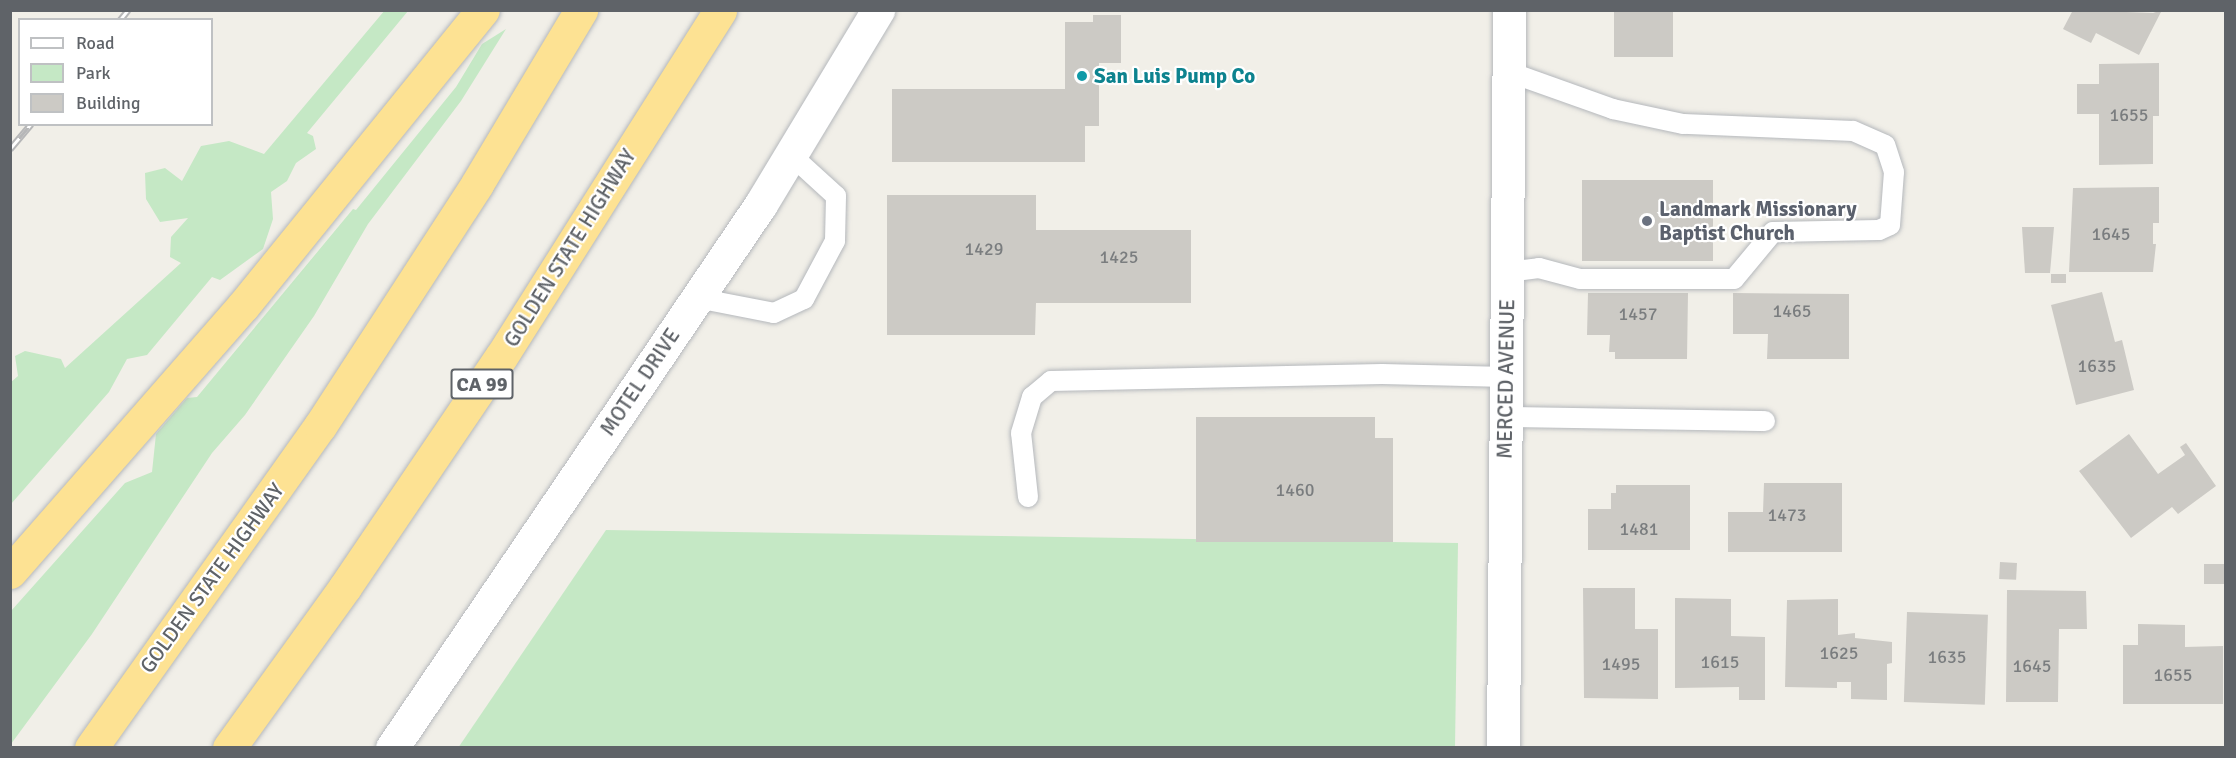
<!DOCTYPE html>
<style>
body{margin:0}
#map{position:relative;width:2236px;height:758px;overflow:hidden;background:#f1efe8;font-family:Signika,sans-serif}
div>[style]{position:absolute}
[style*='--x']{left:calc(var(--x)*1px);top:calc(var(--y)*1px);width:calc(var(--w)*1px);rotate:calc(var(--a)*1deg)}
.green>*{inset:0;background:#c5e8c5}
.building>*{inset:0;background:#cccac5;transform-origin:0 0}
.roads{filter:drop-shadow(0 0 2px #b5b8bc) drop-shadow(0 0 2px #b5b8bc)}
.lane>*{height:20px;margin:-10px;padding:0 10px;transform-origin:10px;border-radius:10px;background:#fff}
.street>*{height:33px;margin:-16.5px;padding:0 16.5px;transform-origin:16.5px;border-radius:16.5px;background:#fff}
.highway>*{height:33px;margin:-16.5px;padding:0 16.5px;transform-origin:16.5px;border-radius:16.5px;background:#fde293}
.rail>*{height:7px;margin-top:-3.5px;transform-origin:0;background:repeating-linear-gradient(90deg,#fff 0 14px,#b6b7b8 0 28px);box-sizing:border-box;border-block:2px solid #b6b7b8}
.dots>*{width:16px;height:16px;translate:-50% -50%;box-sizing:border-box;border:3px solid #fff;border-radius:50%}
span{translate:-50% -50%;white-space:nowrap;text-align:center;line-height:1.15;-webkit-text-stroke:4.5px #fff;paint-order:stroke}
.number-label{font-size:18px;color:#7a7d7f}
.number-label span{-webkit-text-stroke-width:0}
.shield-label span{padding:2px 4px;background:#fff;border:2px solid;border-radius:4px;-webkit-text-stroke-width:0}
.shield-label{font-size:20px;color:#5f6368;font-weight:700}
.culture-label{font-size:21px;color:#0d838f;font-weight:700}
.left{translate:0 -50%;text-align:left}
.worship-label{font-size:21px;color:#5b616d;font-weight:700}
.street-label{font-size:21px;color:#5f6368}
.frame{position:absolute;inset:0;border:12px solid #5f6368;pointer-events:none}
.legend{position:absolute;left:18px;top:18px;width:195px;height:108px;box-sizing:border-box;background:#fff;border:2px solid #bfc1c3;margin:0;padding:8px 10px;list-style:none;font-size:18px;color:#5f6368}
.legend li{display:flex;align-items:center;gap:12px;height:30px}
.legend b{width:30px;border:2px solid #bfc1c3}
</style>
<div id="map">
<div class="green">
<div style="clip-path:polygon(385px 10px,408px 11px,307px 133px,313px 136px,316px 149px,296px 163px,287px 181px,271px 192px,273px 219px,263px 249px,220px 280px,212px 277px,147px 355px,127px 359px,109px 392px,11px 504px,10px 383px,18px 376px,15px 356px,25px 351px,61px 359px,65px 368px,181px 263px,170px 257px,171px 237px,188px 218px,160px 222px,146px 199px,145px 173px,165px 168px,182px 181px,201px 146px,229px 141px,264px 154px)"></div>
<div style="clip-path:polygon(506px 29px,461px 101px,368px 224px,314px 316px,245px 415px,212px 453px,92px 634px,11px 744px,11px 611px,125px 483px,152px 472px,156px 434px,187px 398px,197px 397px,353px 209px,356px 210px,456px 87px,482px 44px)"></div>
<div style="clip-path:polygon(606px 530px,1458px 543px,1455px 747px,458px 748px)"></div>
</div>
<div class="building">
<div style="left:1614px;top:10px;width:59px;height:47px"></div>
<div style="clip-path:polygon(2073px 10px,2153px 13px,2162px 10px,2139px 55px,2096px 33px,2091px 43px,2063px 29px)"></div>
<div style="clip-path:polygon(1093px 15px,1121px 15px,1121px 63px,1099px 63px,1099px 126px,1085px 126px,1085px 162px,892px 162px,892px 89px,1065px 89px,1065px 22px,1093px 22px)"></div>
<div style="clip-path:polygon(2159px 63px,2159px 116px,2153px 116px,2153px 164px,2099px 165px,2099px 114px,2077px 114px,2077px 84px,2099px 84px,2099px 64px)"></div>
<div style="left:1582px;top:180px;width:131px;height:81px"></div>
<div style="clip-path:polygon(2159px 187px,2159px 223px,2153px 223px,2153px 244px,2156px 244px,2153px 272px,2069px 272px,2073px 188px)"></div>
<div style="clip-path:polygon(887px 195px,1036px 195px,1036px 230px,1191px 230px,1191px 303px,1036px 303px,1035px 335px,887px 335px)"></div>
<div style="clip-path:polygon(2022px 227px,2054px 227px,2050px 273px,2025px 273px)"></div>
<div style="left:2051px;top:274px;width:15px;height:9px"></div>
<div style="clip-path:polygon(2102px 292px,2115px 342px,2122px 340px,2134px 390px,2076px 405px,2051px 305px)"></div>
<div style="clip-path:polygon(1588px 293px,1688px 293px,1687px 359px,1615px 359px,1615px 352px,1609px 352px,1610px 335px,1587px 335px)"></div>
<div style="clip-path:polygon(1733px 293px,1849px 294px,1849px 359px,1767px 359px,1768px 334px,1733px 334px)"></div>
<div style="clip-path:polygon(1196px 417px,1375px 417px,1375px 438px,1393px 438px,1393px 542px,1196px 542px)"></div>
<div style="clip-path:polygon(2129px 434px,2158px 474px,2185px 455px,2180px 447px,2186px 443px,2216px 486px,2178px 514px,2172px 507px,2131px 538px,2079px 471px)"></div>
<div style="clip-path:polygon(1764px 483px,1842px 483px,1842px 552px,1728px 552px,1728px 512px,1763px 512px)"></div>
<div style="clip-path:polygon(1616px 485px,1690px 485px,1690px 550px,1588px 550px,1588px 509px,1611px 509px,1611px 493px,1616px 493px)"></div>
<div style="left:2000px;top:562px;width:17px;height:17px;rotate:3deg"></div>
<div style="left:2204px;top:564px;width:22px;height:20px"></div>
<div style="clip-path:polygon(1583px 588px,1635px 588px,1635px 629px,1658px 629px,1658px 699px,1584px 698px)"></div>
<div style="clip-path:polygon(2007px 590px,2086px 591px,2087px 629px,2059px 629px,2058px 702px,2006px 702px)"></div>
<div style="clip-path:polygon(1675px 598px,1731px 599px,1731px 636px,1765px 637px,1765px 700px,1739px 700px,1739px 687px,1675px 688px)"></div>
<div style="clip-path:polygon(1838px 599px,1838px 635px,1855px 633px,1855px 638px,1892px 642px,1892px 663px,1887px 664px,1887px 700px,1851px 699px,1851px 682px,1837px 682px,1837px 688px,1785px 687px,1787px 600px)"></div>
<div style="left:1907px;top:612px;width:81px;height:90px;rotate:2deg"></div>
<div style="clip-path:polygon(2138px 624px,2185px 625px,2185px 647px,2223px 646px,2223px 704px,2123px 704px,2123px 645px,2138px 645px)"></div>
</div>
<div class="roads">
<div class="lane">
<div style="--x:1507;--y:272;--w:32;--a:-7"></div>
<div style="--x:1539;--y:268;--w:42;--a:15"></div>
<div style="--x:1580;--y:279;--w:154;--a:0"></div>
<div style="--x:1734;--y:279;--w:61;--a:-50.3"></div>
<div style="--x:1773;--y:232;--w:106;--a:-1.1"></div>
<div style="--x:1879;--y:230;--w:12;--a:-24"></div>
<div style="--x:1890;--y:225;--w:53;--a:-85.7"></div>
<div style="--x:1894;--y:172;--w:28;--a:-108"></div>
<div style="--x:1885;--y:145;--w:35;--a:-156"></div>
<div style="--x:1853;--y:131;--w:170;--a:-177.6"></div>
<div style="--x:1683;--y:124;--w:72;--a:-167.9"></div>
<div style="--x:1613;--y:109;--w:110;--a:-160.4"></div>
<div style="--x:697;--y:298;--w:78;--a:11"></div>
<div style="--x:774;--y:313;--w:33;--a:-25"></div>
<div style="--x:804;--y:299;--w:66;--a:-61.9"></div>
<div style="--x:835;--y:241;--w:45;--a:-88.7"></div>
<div style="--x:836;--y:196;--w:61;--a:-137.7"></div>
<div style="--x:1506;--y:417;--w:259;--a:0.9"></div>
<div style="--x:1028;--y:497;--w:64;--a:-96.2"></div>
<div style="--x:1021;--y:433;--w:38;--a:-73"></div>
<div style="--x:1032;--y:397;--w:25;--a:-40"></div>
<div style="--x:1051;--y:381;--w:331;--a:-1.2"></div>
<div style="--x:1382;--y:374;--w:125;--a:1.4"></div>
</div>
<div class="street">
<div style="--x:392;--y:748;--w:657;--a:-55.85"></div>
<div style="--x:761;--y:204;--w:227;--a:-58.9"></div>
<div style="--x:1503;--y:748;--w:738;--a:-89.53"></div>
</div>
<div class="highway">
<div style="--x:10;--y:572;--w:354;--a:-48.8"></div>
<div style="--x:243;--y:306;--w:381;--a:-51"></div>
<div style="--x:91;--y:748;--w:395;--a:-54.6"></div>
<div style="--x:320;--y:426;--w:288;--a:-57"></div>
<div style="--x:477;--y:184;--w:203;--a:-59.1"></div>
<div style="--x:229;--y:748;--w:198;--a:-54.2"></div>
<div style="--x:345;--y:587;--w:278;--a:-55.9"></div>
<div style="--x:501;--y:357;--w:410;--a:-57.7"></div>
</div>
</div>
<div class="rail">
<div style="--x:120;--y:20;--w:13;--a:-51"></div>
<div style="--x:10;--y:149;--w:33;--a:-50"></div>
</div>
<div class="dots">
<div style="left:1082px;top:76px;background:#0f9aa8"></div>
<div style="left:1647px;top:221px;background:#6b7280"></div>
</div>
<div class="number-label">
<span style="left:2129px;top:115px">1655</span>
<span style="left:2111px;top:234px">1645</span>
<span style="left:984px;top:249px">1429</span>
<span style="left:1119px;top:257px">1425</span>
<span style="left:1792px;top:311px">1465</span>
<span style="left:1638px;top:314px">1457</span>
<span style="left:2097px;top:366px">1635</span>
<span style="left:1295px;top:490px">1460</span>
<span style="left:1787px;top:515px">1473</span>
<span style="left:1639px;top:529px">1481</span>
<span style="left:1839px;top:653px">1625</span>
<span style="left:1947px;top:657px">1635</span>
<span style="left:1720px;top:662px">1615</span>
<span style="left:1621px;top:664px">1495</span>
<span style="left:2032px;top:666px">1645</span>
<span style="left:2173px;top:675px">1655</span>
</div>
<div class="shield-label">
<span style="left:482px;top:384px">CA 99</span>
</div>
<div class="culture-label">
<span class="left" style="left:1094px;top:76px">San Luis Pump Co</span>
</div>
<div class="worship-label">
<span class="left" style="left:1659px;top:221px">Landmark Missionary<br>Baptist Church</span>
</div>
<div class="street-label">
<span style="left:570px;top:248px;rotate:-58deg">GOLDEN STATE HIGHWAY</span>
<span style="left:1506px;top:379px;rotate:-89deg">MERCED AVENUE</span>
<span style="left:640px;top:382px;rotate:-56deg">MOTEL DRIVE</span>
<span style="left:212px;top:578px;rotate:-54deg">GOLDEN STATE HIGHWAY</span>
</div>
<div class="frame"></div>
<ul class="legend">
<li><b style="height:8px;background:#fff"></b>Road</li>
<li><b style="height:16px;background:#c5e8c5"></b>Park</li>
<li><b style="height:16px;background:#cccac5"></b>Building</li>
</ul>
</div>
